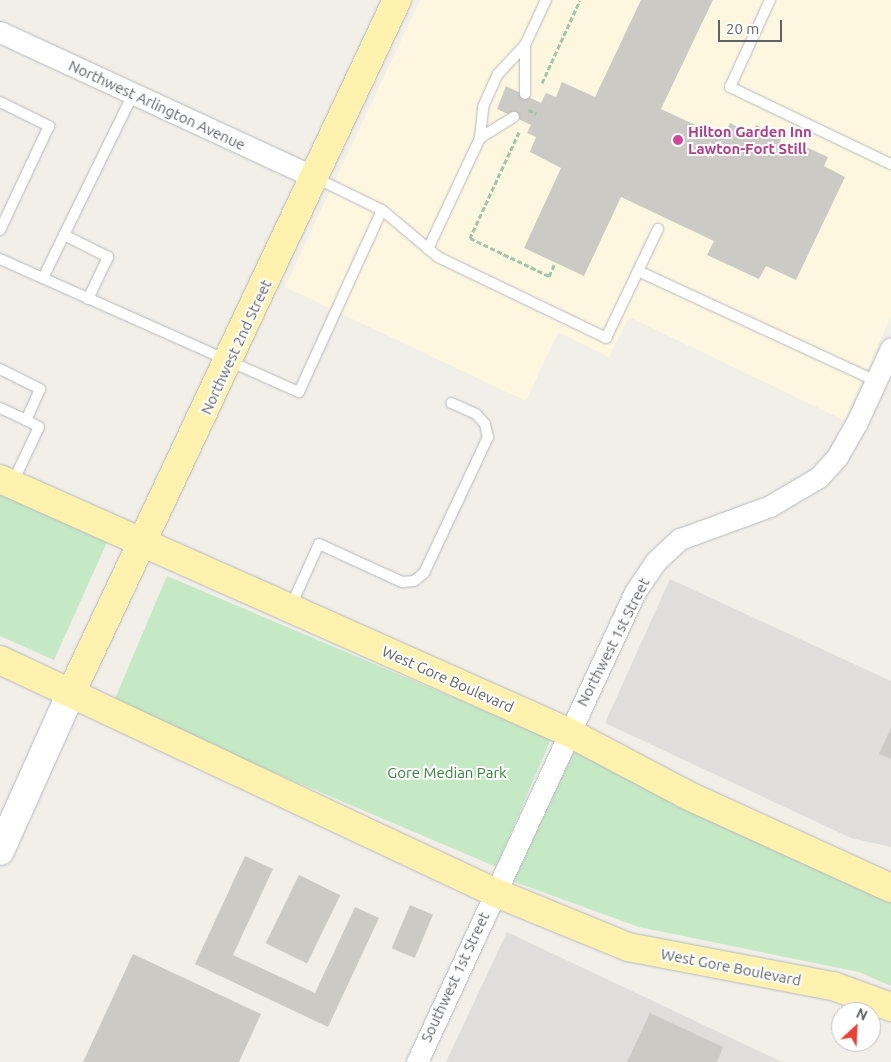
<!DOCTYPE html>
<style>
body{margin:0}
#map{position:relative;width:891px;height:1062px;overflow:hidden;background:#f1efe8;font-family:Ubuntu,sans-serif}
div>[style]{position:absolute}
[style*='--x']{left:calc(var(--x)*1px);top:calc(var(--y)*1px);width:calc(var(--w)*1px);rotate:calc(var(--a)*1deg)}
.commercial>*{inset:0;background:#fef7e0}
.industrial>*{inset:0;background:#e0deda}
.green>*{inset:0;background:#c5e8c5;transform-origin:0 0}
.building>*{inset:0;background:#cccac5;transform-origin:0 0}
.path>*{height:3px;margin-top:-1.5px;transform-origin:0;background:repeating-linear-gradient(90deg,#9cc7a9 0 5px,transparent 0 7.5px)}
.roads{filter:drop-shadow(0 0 1px #b5b8bc) drop-shadow(0 0 1px #b5b8bc)}
.lane>*{height:10px;margin:-5px;padding:0 5px;transform-origin:5px;border-radius:5px;background:#fff}
.street>*{height:21px;margin:-10.5px;padding:0 10.5px;transform-origin:10.5px;border-radius:10.5px;background:#fff}
.secondary>*{height:28px;margin:-14px;padding:0 14px;transform-origin:14px;border-radius:14px;background:#fff}
.primary>*{height:28px;margin:-14px;padding:0 14px;transform-origin:14px;border-radius:14px;background:#fff2af}
.dots>*{width:14px;height:14px;translate:-50% -50%;box-sizing:border-box;border:2px solid #fff;border-radius:50%}
span{translate:-50% -50%;white-space:nowrap;text-align:center;line-height:1.15;-webkit-text-stroke:4px #fff;paint-order:stroke}
.street-label{font-size:15px;color:#5f6368}
.hotel-label{font-size:15px;color:#b23c85;font-weight:700}
.left{translate:0 -50%;text-align:left}
.park-label{font-size:15px;color:#348238}
.north{position:absolute;left:831px;top:1002px;width:50px;height:50px;box-sizing:border-box;background:#fff;border:1px solid #bfc1c3;border-radius:50%;rotate:25deg;font-size:14px;font-weight:700;line-height:20px;text-align:center;color:#5f6368}
.north::after{content:'';display:block;margin:auto;width:18px;height:22px;background:#ea4335;clip-path:polygon(50% 0,100% 100%,50% 72%,0 100%)}
.scale{position:absolute;left:718px;top:20px;width:64px;height:22px;box-sizing:border-box;border:2px solid #5f6368;border-top:0;padding-left:6px;font-size:15px;line-height:18px;white-space:nowrap;color:#5f6368;-webkit-text-stroke:4px #fff;paint-order:stroke}
</style>
<div id="map">
<div class="commercial">
<div style="clip-path:polygon(420px 0,891px 0,891px 316px,844px 420px,629px 317px,609px 357px,558px 332px,526px 401px,285px 287px)"></div>
</div>
<div class="industrial">
<div style="clip-path:polygon(670px 579px,891px 681px,891px 847px,851px 838px,605px 723px)"></div>
<div style="clip-path:polygon(507px 932px,782px 1062px,446px 1062px)"></div>
</div>
<div class="green">
<div style="clip-path:polygon(0 492px,108px 540px,54px 660px,0 636px)"></div>
<div style="left:167px;top:576px;width:417px;height:139px;rotate:23deg"></div>
<div style="clip-path:polygon(574px 752px,891px 896px,891px 986px,859px 972px,639px 927px,512px 881px)"></div>
</div>
<div class="building">
<div style="clip-path:polygon(641px 0,713px 0,661px 109px,723px 138px,730px 123px,752px 134px,756px 125px,782px 137px,778px 147px,790px 153px,795px 142px,828px 157px,824px 166px,845px 177px,796px 280px,766px 266px,759px 279px,707px 255px,714px 241px,621px 197px,584px 276px,524px 248px,561px 168px,530px 152px,536px 137px,527px 133px,531px 125px,497px 109px,506px 86px,541px 103px,546px 93px,556px 97px,562px 82px,595px 97px)"></div>
<div style="clip-path:polygon(891px 728px,891px 759px,879px 754px)"></div>
<div style="clip-path:polygon(245px 856px,273px 869px,233px 955px,315px 993px,355px 907px,379px 918px,328px 1027px,195px 964px)"></div>
<div style="left:299px;top:875px;width:46px;height:76px;rotate:26deg"></div>
<div style="left:410px;top:905px;width:25px;height:47px;rotate:23deg"></div>
<div style="clip-path:polygon(133px 954px,261px 1014px,239px 1062px,83px 1062px)"></div>
<div style="clip-path:polygon(650px 1013px,723px 1047px,717px 1062px,627px 1062px)"></div>
</div>
<div class="path">
<div style="--x:542;--y:83;--w:91;--a:-65.4"></div>
<div style="--x:528;--y:110;--w:9;--a:21"></div>
<div style="--x:519;--y:132;--w:117;--a:114.8"></div>
<div style="--x:470;--y:238;--w:88;--a:25.7"></div>
<div style="--x:549;--y:276;--w:14;--a:-65"></div>
</div>
<div class="roads">
<div class="lane">
<div style="--x:770;--y:0;--w:96;--a:114.7"></div>
<div style="--x:730;--y:87;--w:178;--a:25.6"></div>
<div style="--x:525;--y:45;--w:49;--a:90"></div>
<div style="--x:0;--y:102;--w:55;--a:26.1"></div>
<div style="--x:49;--y:126;--w:115;--a:115.2"></div>
<div style="--x:480;--y:138;--w:40;--a:-32"></div>
<div style="--x:316;--y:178;--w:73;--a:25.9"></div>
<div style="--x:382;--y:210;--w:73;--a:40"></div>
<div style="--x:438;--y:257;--w:187;--a:25.7"></div>
<div style="--x:606;--y:338;--w:121;--a:-64.5"></div>
<div style="--x:428;--y:249;--w:123;--a:-64.9"></div>
<div style="--x:480;--y:138;--w:31;--a:-84"></div>
<div style="--x:483;--y:107;--w:36;--a:-66"></div>
<div style="--x:498;--y:74;--w:40;--a:-47"></div>
<div style="--x:525;--y:45;--w:50;--a:-65"></div>
<div style="--x:0;--y:259;--w:327;--a:24"></div>
<div style="--x:299;--y:392;--w:200;--a:-65.5"></div>
<div style="--x:638;--y:271;--w:262;--a:24.8"></div>
<div style="--x:43;--y:278;--w:48;--a:-64"></div>
<div style="--x:88;--y:299;--w:47;--a:-64.5"></div>
<div style="--x:108;--y:257;--w:49;--a:-153.4"></div>
<div style="--x:64;--y:235;--w:157;--a:-63.9"></div>
<div style="--x:0;--y:369;--w:45;--a:26.6"></div>
<div style="--x:40;--y:389;--w:34;--a:114"></div>
<div style="--x:26;--y:420;--w:29;--a:-155"></div>
<div style="--x:12;--y:484;--w:63;--a:-64.7"></div>
<div style="--x:39;--y:427;--w:15;--a:-152"></div>
<div style="--x:291;--y:606;--w:68;--a:-65.7"></div>
<div style="--x:319;--y:544;--w:91;--a:24.6"></div>
<div style="--x:402;--y:582;--w:12;--a:-5"></div>
<div style="--x:414;--y:581;--w:13;--a:-39"></div>
<div style="--x:424;--y:573;--w:150;--a:-64.8"></div>
<div style="--x:488;--y:437;--w:13;--a:-103"></div>
<div style="--x:485;--y:424;--w:13;--a:-132"></div>
<div style="--x:476;--y:414;--w:27;--a:-156"></div>
</div>
<div class="street">
<div style="--x:0;--y:32;--w:346;--a:24.8"></div>
<div style="--x:417;--y:1062;--w:518;--a:-65.12"></div>
<div style="--x:635;--y:592;--w:37;--a:-56"></div>
<div style="--x:656;--y:561;--w:33;--a:-43"></div>
<div style="--x:680;--y:539;--w:96;--a:-20.1"></div>
<div style="--x:770;--y:506;--w:57;--a:-30.6"></div>
<div style="--x:819;--y:477;--w:27;--a:-48"></div>
<div style="--x:837;--y:457;--w:40;--a:-60.3"></div>
<div style="--x:857;--y:422;--w:81;--a:-65.3"></div>
</div>
<div class="secondary">
<div style="--x:0;--y:851;--w:173;--a:-65.8"></div>
</div>
<div class="primary">
<div style="--x:0;--y:479;--w:622;--a:24.01"></div>
<div style="--x:568;--y:732;--w:135;--a:27.9"></div>
<div style="--x:687;--y:795;--w:224;--a:24.5"></div>
<div style="--x:0;--y:660;--w:546;--a:25.16"></div>
<div style="--x:494;--y:892;--w:145;--a:22.3"></div>
<div style="--x:628;--y:947;--w:209;--a:10.8"></div>
<div style="--x:833;--y:986;--w:62;--a:19.9"></div>
<div style="--x:71;--y:693;--w:766;--a:-64.81"></div>
</div>
</div>
<div class="dots">
<div style="left:678px;top:140px;background:#d1479c"></div>
</div>
<div class="street-label">
<span style="left:157px;top:105px;rotate:25deg">Northwest Arlington Avenue</span>
<span style="left:236px;top:347px;rotate:-65deg">Northwest 2nd Street</span>
<span style="left:613px;top:642px;rotate:-63deg">Northwest 1st Street</span>
<span style="left:448px;top:679px;rotate:24deg">West Gore Boulevard</span>
<span style="left:731px;top:967px;rotate:11deg">West Gore Boulevard</span>
<span style="left:455px;top:977px;rotate:-65deg">Southwest 1st Street</span>
</div>
<div class="hotel-label">
<span class="left" style="left:688px;top:140px">Hilton Garden Inn<br>Lawton-Fort Still</span>
</div>
<div class="park-label">
<span style="left:447px;top:773px">Gore Median Park</span>
</div>
<div class="north">N</div>
<div class="scale">20 m</div>
</div>
